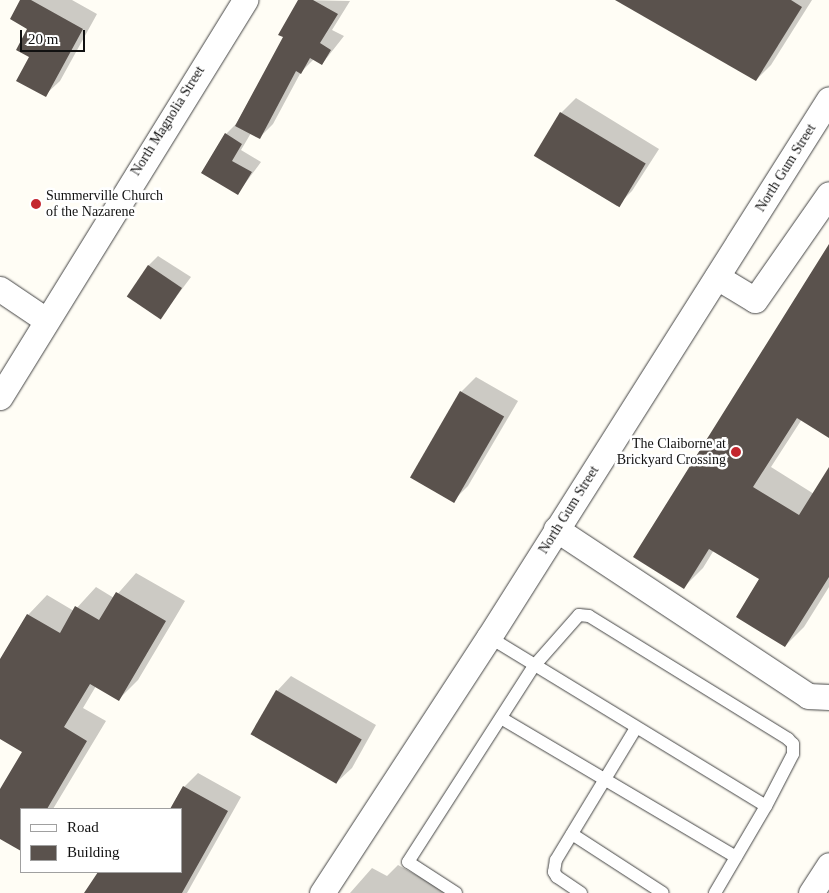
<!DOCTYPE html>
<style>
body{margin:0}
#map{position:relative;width:829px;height:893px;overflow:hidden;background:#fffdf5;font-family:Georgia,serif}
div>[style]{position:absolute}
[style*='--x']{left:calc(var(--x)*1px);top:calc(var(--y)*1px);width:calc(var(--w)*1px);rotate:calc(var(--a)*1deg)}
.shadow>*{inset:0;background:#0003}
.building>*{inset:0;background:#5a524d;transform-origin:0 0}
.roads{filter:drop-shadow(0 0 1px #444) drop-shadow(0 0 1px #444)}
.service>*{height:12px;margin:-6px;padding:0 6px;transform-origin:6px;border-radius:6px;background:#fff}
.minor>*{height:25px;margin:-12.5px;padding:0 12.5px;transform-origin:12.5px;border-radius:12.5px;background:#fff}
.dots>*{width:14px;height:14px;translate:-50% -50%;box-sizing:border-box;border:2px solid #fff;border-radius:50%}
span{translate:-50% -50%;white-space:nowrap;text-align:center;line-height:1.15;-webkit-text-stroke:5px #fff;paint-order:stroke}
.street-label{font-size:14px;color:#111}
.poi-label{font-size:14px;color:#111}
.left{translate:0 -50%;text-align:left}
.right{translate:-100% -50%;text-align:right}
.legend{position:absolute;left:20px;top:808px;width:162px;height:65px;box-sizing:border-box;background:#fff;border:1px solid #a0a0a0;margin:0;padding:6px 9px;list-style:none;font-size:15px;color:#111}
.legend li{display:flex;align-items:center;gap:10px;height:25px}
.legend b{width:25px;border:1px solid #a0a0a0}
.scale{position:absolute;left:20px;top:30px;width:65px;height:22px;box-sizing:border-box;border:2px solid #111;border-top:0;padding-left:6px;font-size:15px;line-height:18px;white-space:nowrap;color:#111;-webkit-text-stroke:4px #fff;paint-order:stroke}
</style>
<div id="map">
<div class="shadow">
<div style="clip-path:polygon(22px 0,72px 0,97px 14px,60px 81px,45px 95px,31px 57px,29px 28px)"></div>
<div style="clip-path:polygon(300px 0,350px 1px,332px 30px,344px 36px,322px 64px,314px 59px,301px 72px,273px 124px,260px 137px,251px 133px,241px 150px,261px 162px,238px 193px,226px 134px,236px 124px,285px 37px)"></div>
<div style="clip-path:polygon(632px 0,812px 0,771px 65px,756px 80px)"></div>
<div style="clip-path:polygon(576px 98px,659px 149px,632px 191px,617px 206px,535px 155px,561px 113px)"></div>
<div style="clip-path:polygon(829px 246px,829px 436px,802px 419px,771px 467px,814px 494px,829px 469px,829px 587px,804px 627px,785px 646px,761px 579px,714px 550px,703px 568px,684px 587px)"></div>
<div style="clip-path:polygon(158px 256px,191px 277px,161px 317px,148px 266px)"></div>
<div style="clip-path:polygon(476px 377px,518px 401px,468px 486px,453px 501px,411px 477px,461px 392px)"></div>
<div style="clip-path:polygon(136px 573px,185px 601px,138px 680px,119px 699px,96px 686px,83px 708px,106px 721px,53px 809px,21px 809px,21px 850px,0 837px,0 791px,24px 752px,0 738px,0 662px,28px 615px,47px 595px,74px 611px,96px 587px,114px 598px)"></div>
<div style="clip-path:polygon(291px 676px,376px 725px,352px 768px,337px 782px,277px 691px)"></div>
<div style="clip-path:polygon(198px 773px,241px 797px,187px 893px,85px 893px,99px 872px,181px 872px,181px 809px,172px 809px,184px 787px)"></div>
<div style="clip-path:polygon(398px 865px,449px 893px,350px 893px,372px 868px,387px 876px)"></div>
</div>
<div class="building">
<div style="clip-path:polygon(20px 0,31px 0,83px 29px,46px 97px,16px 81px,29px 57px,16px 50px,27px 29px,10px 19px)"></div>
<div style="clip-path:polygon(298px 0,313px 0,338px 14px,320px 43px,331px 50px,322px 65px,310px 58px,301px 74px,296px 71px,260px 139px,235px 126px,283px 37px,278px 35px)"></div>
<div style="clip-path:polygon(615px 0,791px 0,802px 7px,756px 81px)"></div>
<div style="left:560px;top:112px;width:100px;height:51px;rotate:31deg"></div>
<div style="clip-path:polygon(225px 133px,242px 144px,232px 161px,252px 172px,238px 195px,201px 173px)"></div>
<div style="clip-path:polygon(829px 244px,829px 438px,797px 418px,753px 487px,799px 515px,829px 467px,829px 577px,785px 647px,736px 617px,759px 579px,709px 549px,684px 589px,633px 557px)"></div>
<div style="left:148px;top:265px;width:41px;height:38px;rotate:34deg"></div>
<div style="left:460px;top:391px;width:51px;height:100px;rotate:30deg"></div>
<div style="clip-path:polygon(116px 592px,166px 621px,119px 701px,90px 684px,64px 727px,87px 741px,47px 809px,21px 809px,21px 851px,0 839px,0 789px,22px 752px,0 739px,0 659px,27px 614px,60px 633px,75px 606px,99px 620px)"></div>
<div style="left:276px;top:690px;width:99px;height:51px;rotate:30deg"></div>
<div style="clip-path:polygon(183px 786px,228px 811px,182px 893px,84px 893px,98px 872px,181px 872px,181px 809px,170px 809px)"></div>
</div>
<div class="roads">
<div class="service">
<div style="--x:489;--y:637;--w:324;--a:31.4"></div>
<div style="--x:766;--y:806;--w:101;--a:120.4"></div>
<div style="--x:501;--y:718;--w:273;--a:30.6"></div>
<div style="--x:572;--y:834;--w:108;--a:33"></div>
<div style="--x:456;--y:893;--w:57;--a:-147.1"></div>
<div style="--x:408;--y:862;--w:233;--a:-57.3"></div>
<div style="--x:534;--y:666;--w:68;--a:-48.6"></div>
<div style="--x:579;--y:615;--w:10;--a:6"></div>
<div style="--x:589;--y:616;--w:234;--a:31.7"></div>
<div style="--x:788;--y:739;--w:7;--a:45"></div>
<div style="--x:793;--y:744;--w:10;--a:90"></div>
<div style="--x:793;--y:754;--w:59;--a:117.4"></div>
<div style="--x:581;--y:893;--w:29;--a:-146"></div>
<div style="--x:557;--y:877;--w:6;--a:-121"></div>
<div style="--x:554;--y:872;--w:12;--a:-81"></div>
<div style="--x:556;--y:860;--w:154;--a:-58.8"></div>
</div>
<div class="minor">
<div style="--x:717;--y:277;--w:44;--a:31.2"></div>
<div style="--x:755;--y:300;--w:129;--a:-55.1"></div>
<div style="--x:0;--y:289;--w:55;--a:34"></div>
<div style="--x:0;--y:397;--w:467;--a:-58.3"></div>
<div style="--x:556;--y:529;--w:302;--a:33.5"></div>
<div style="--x:808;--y:696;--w:21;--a:3"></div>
<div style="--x:322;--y:893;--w:306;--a:-56.9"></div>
<div style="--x:489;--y:637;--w:636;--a:-57.71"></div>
<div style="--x:811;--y:893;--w:33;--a:-57"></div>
</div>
</div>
<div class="dots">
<div style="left:36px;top:204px;background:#c4262e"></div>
<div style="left:736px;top:452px;background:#c4262e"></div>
</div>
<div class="street-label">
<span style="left:168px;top:121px;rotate:-58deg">North Magnolia Street</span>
<span style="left:786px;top:168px;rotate:-58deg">North Gum Street</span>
<span style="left:569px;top:510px;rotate:-58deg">North Gum Street</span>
</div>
<div class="poi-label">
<span class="left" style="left:46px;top:204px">Summerville Church<br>of the Nazarene</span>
<span class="right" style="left:726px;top:452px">The Claiborne at<br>Brickyard Crossing</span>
</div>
<ul class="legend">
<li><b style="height:6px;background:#fff"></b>Road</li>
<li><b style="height:14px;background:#5a524d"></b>Building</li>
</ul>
<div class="scale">20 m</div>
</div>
